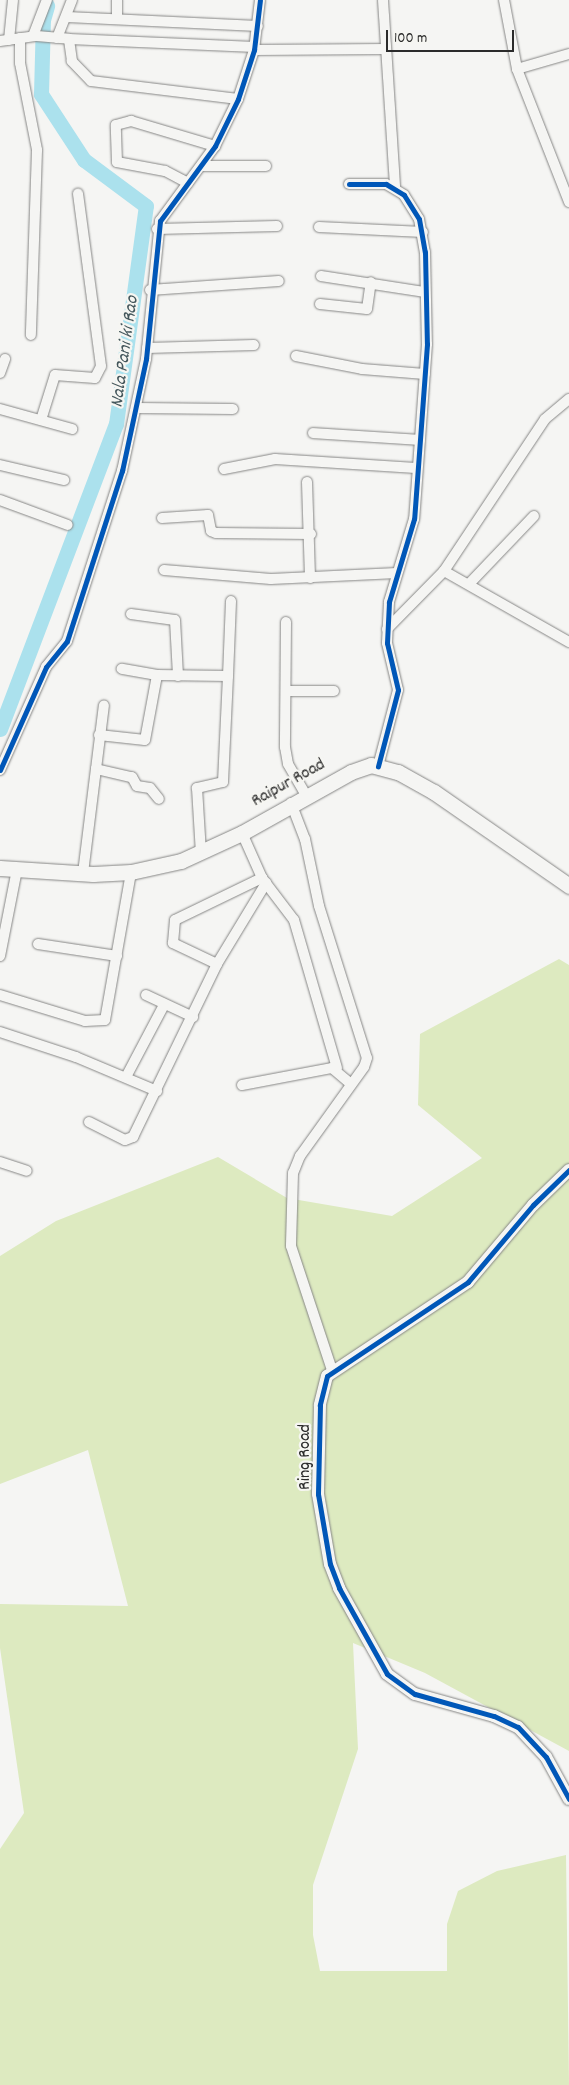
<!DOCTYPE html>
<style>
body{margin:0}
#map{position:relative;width:569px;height:2085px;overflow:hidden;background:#f5f5f3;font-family:Dekko,sans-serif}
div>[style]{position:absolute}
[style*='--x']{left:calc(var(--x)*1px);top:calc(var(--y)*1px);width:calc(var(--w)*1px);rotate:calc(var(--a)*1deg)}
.green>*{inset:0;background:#ddeac0}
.river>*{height:15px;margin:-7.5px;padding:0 7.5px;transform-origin:7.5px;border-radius:7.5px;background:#abe1ed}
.roads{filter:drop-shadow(0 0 1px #868685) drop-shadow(0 0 1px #868685)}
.minor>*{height:10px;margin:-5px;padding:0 5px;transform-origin:5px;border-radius:5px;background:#f5f5f3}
.tertiary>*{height:12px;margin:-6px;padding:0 6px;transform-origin:6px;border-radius:6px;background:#f5f5f3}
.secondary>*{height:15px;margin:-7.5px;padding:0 7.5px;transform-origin:7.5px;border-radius:7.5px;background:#f5f5f3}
.cycleway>*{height:5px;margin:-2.5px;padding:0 2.5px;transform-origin:2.5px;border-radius:2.5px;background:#0057b8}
span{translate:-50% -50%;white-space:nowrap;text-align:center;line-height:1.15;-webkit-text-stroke:4.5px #f6f6f2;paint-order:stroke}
.street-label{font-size:18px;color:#2b2b2b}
.water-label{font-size:19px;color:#43565b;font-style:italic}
.scale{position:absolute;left:386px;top:30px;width:128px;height:22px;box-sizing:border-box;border:2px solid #2b2b2b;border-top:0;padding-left:6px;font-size:15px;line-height:18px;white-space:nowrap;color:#2b2b2b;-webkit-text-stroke:4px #f6f6f2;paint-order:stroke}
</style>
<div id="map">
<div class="green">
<div style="clip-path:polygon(559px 959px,569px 965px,569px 1751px,425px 1673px,353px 1643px,358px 1749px,313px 1885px,313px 1935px,320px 1971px,447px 1971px,447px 1924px,458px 1891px,497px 1871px,566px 1855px,569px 2085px,0 2085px,0 1849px,24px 1813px,0 1648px,0 1604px,128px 1606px,88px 1450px,0 1484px,0 1256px,56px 1221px,218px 1157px,287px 1198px,392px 1216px,482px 1158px,418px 1105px,420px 1034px)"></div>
</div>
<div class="river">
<div style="--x:0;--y:729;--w:326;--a:-69.2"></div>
<div style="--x:116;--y:424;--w:220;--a:-82.2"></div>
<div style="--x:146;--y:206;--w:77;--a:-143.4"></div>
<div style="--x:84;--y:160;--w:79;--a:-123.1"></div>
<div style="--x:41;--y:94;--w:74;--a:-88.5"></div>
<div style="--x:43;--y:20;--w:15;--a:-74"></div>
</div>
<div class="roads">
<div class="minor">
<div style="--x:117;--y:0;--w:17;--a:90"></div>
<div style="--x:383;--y:0;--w:188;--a:86.3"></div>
<div style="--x:504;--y:0;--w:70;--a:79.3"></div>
<div style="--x:517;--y:69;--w:143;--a:68.6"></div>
<div style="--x:67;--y:17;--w:191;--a:2.7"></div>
<div style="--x:33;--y:36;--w:39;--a:-69"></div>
<div style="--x:20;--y:38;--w:25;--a:90"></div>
<div style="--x:20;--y:63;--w:89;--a:78.9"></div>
<div style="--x:37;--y:150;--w:185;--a:91.9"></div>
<div style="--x:57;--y:38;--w:41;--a:-68.5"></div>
<div style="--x:9;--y:40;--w:40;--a:-84.3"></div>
<div style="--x:0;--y:41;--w:37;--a:-8"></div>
<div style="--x:37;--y:36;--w:32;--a:5"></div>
<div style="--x:254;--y:50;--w:132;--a:-0.4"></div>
<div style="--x:517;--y:69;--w:54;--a:-16.1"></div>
<div style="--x:238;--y:99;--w:148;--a:-173"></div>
<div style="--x:91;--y:81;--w:28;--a:-134"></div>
<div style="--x:72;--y:61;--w:22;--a:-98"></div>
<div style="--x:69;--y:39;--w:186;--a:2.5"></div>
<div style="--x:202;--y:166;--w:64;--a:0"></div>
<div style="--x:188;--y:183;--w:26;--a:-152"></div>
<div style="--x:165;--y:171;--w:49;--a:-169.4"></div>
<div style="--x:117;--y:162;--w:37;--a:-92"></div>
<div style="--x:116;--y:125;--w:16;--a:-15"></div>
<div style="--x:131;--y:121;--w:88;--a:16.6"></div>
<div style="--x:349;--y:184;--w:37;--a:0"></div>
<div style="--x:386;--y:184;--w:21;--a:31"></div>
<div style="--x:404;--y:195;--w:28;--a:58"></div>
<div style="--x:419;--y:219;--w:34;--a:80"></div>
<div style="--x:425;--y:252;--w:92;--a:88.8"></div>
<div style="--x:427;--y:344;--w:175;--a:94.2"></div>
<div style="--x:414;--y:519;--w:87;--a:106.8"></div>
<div style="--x:389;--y:602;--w:41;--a:92.8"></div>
<div style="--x:387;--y:643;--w:48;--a:76.8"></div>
<div style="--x:398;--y:690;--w:79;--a:104.7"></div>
<div style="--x:319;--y:227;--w:104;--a:2.8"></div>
<div style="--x:157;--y:229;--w:120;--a:-1.4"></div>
<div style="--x:321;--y:276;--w:104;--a:8.8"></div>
<div style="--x:150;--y:290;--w:129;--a:-4"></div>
<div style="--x:320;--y:304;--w:47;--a:6.1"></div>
<div style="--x:367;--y:309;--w:27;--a:-82"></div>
<div style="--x:147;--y:348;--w:107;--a:-1.6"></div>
<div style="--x:296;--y:356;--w:67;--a:11.1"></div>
<div style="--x:362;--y:369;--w:63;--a:4.5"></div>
<div style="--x:0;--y:373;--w:15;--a:-70"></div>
<div style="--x:137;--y:408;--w:96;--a:0.6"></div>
<div style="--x:0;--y:409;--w:75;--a:15.5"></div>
<div style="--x:41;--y:420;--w:47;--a:-72.7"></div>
<div style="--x:55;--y:375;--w:40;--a:4.3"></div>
<div style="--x:95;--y:378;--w:13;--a:-63"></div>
<div style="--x:101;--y:366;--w:174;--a:-97.6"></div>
<div style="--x:313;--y:433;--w:107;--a:3.7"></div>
<div style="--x:0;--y:465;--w:66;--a:13.2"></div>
<div style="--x:224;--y:469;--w:52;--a:-11.1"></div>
<div style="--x:275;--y:459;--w:141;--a:3.7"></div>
<div style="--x:307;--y:482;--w:96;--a:88.2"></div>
<div style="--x:0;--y:500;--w:72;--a:20.2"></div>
<div style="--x:162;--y:518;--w:46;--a:-3.7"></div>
<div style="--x:208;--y:515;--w:16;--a:79"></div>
<div style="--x:211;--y:531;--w:5;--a:22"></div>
<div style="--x:216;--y:533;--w:95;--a:0.6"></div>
<div style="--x:164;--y:570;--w:107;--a:4.8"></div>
<div style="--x:271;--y:579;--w:126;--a:-2.7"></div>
<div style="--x:444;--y:571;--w:144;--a:29.6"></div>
<div style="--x:469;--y:584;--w:94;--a:-46.3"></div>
<div style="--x:131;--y:614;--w:44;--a:7.8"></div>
<div style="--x:175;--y:620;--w:56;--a:86.9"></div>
<div style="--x:286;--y:622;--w:125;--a:90.5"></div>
<div style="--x:285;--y:747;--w:17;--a:80"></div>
<div style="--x:288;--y:764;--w:36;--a:60"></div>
<div style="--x:387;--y:629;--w:81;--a:-45.5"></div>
<div style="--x:444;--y:571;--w:182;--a:-56.4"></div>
<div style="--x:545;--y:419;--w:31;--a:-40"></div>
<div style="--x:157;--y:675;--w:71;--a:0.8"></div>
<div style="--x:228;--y:676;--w:106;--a:92.7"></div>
<div style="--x:223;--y:782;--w:27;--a:167"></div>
<div style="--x:197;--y:788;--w:66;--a:86.5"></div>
<div style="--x:228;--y:676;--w:75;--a:-87.7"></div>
<div style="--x:287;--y:691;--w:47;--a:0"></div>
<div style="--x:99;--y:735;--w:46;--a:6.2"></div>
<div style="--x:145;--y:740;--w:66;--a:-79.5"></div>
<div style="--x:157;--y:675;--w:36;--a:-170"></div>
<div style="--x:96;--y:769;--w:64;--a:-82.9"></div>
<div style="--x:0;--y:770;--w:113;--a:-65.9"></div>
<div style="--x:46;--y:667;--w:33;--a:-51"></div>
<div style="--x:67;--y:641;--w:179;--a:-72.1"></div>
<div style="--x:122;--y:471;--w:115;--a:-77.9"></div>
<div style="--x:146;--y:359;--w:139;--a:-84.2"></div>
<div style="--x:160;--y:221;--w:93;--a:-53.7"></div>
<div style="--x:215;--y:146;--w:52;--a:-63.9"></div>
<div style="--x:238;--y:99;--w:52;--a:-71.9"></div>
<div style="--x:254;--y:50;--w:50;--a:-83.2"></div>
<div style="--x:291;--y:803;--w:39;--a:69"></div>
<div style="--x:305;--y:839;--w:68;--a:78.2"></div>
<div style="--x:319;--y:906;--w:159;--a:72.5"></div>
<div style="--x:367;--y:1058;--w:9;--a:108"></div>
<div style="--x:364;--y:1067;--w:110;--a:125.7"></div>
<div style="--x:300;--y:1156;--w:18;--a:112"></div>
<div style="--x:293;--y:1173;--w:73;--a:91.6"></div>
<div style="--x:291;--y:1246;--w:131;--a:71.7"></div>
<div style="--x:242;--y:833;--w:49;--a:66"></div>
<div style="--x:262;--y:878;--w:53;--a:52.7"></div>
<div style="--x:294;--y:920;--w:154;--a:73.8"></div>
<div style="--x:83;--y:873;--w:105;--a:-82.9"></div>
<div style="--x:96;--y:769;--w:37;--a:13"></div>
<div style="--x:132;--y:777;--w:10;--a:61"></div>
<div style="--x:137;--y:786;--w:13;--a:9"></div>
<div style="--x:150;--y:788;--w:14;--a:51"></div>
<div style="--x:38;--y:944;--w:80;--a:8.6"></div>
<div style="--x:0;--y:956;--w:89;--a:-78.9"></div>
<div style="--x:217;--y:964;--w:95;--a:-58.8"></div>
<div style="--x:0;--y:995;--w:89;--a:17"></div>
<div style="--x:85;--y:1021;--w:20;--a:-3"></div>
<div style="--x:105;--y:1020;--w:150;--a:-80"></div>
<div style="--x:146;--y:995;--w:52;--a:25.1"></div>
<div style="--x:0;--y:1032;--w:80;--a:18.2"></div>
<div style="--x:76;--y:1057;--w:88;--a:22.8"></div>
<div style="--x:126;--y:1077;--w:81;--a:-62.2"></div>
<div style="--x:242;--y:1085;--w:92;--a:-10.7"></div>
<div style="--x:332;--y:1068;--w:25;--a:40"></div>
<div style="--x:89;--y:1122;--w:40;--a:26.6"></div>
<div style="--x:125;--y:1140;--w:9;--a:-21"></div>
<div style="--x:133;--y:1137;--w:192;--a:-64.1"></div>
<div style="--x:217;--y:964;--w:49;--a:-154.5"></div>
<div style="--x:173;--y:943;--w:23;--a:-85"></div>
<div style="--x:175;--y:920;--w:97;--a:-25.8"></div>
<div style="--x:0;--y:1162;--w:28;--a:18"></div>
</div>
<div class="tertiary">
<div style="--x:569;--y:1170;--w:50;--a:135.8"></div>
<div style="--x:533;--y:1205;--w:101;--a:130.2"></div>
<div style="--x:468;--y:1282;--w:169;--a:146.3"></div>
<div style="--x:327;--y:1376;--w:30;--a:104"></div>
<div style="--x:320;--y:1405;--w:89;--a:91.3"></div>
<div style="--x:318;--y:1494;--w:71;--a:80.3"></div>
<div style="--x:330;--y:1564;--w:26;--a:69"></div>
<div style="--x:339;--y:1588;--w:98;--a:60.8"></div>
<div style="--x:387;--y:1674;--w:34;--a:36"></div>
<div style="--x:415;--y:1694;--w:82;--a:15.6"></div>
<div style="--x:494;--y:1716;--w:26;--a:25"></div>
<div style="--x:518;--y:1727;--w:41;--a:47"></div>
<div style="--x:546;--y:1757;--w:48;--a:61.3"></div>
</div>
<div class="secondary">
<div style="--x:0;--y:868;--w:93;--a:3.7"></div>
<div style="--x:93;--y:874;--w:38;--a:-3"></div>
<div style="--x:131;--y:872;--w:51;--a:-12.4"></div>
<div style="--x:181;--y:861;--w:67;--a:-24.7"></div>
<div style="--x:242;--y:833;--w:125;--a:-29.2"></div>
<div style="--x:351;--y:772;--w:21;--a:-19"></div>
<div style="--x:371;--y:765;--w:28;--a:15"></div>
<div style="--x:398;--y:772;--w:41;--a:29.1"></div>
<div style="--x:434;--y:792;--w:165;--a:34.8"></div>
</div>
</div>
<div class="cycleway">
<div style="--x:349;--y:184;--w:37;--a:0"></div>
<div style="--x:386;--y:184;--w:21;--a:31"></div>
<div style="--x:404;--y:195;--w:28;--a:58"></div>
<div style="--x:419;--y:219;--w:34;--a:80"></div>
<div style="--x:425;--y:252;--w:92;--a:88.8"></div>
<div style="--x:427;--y:344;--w:175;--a:94.2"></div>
<div style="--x:414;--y:519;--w:87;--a:106.8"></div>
<div style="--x:389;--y:602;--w:41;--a:92.8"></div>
<div style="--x:387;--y:643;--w:48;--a:76.8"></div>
<div style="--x:398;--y:690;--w:79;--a:104.7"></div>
<div style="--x:0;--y:770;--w:113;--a:-65.9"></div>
<div style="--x:46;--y:667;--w:33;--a:-51"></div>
<div style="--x:67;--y:641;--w:179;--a:-72.1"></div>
<div style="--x:122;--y:471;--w:115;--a:-77.9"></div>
<div style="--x:146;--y:359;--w:139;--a:-84.2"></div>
<div style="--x:160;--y:221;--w:93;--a:-53.7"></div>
<div style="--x:215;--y:146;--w:52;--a:-63.9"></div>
<div style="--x:238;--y:99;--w:52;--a:-71.9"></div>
<div style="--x:254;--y:50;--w:50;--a:-83.2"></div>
<div style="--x:569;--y:1170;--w:50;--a:135.8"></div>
<div style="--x:533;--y:1205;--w:101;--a:130.2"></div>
<div style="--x:468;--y:1282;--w:169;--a:146.3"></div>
<div style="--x:327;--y:1376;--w:30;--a:104"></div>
<div style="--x:320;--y:1405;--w:89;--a:91.3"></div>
<div style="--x:318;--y:1494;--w:71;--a:80.3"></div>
<div style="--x:330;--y:1564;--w:26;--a:69"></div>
<div style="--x:339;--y:1588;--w:98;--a:60.8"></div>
<div style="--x:387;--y:1674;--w:34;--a:36"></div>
<div style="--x:415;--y:1694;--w:82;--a:15.6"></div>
<div style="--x:494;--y:1716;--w:26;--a:25"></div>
<div style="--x:518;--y:1727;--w:41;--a:47"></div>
<div style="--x:546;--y:1757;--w:48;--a:61.3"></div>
</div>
<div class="street-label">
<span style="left:289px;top:784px;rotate:-29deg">Raipur Road</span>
<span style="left:306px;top:1457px;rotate:-90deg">Ring Road</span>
</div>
<div class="water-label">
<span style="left:126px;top:352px;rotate:-82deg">Nala Pani ki Rao</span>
</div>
<div class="scale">100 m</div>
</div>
